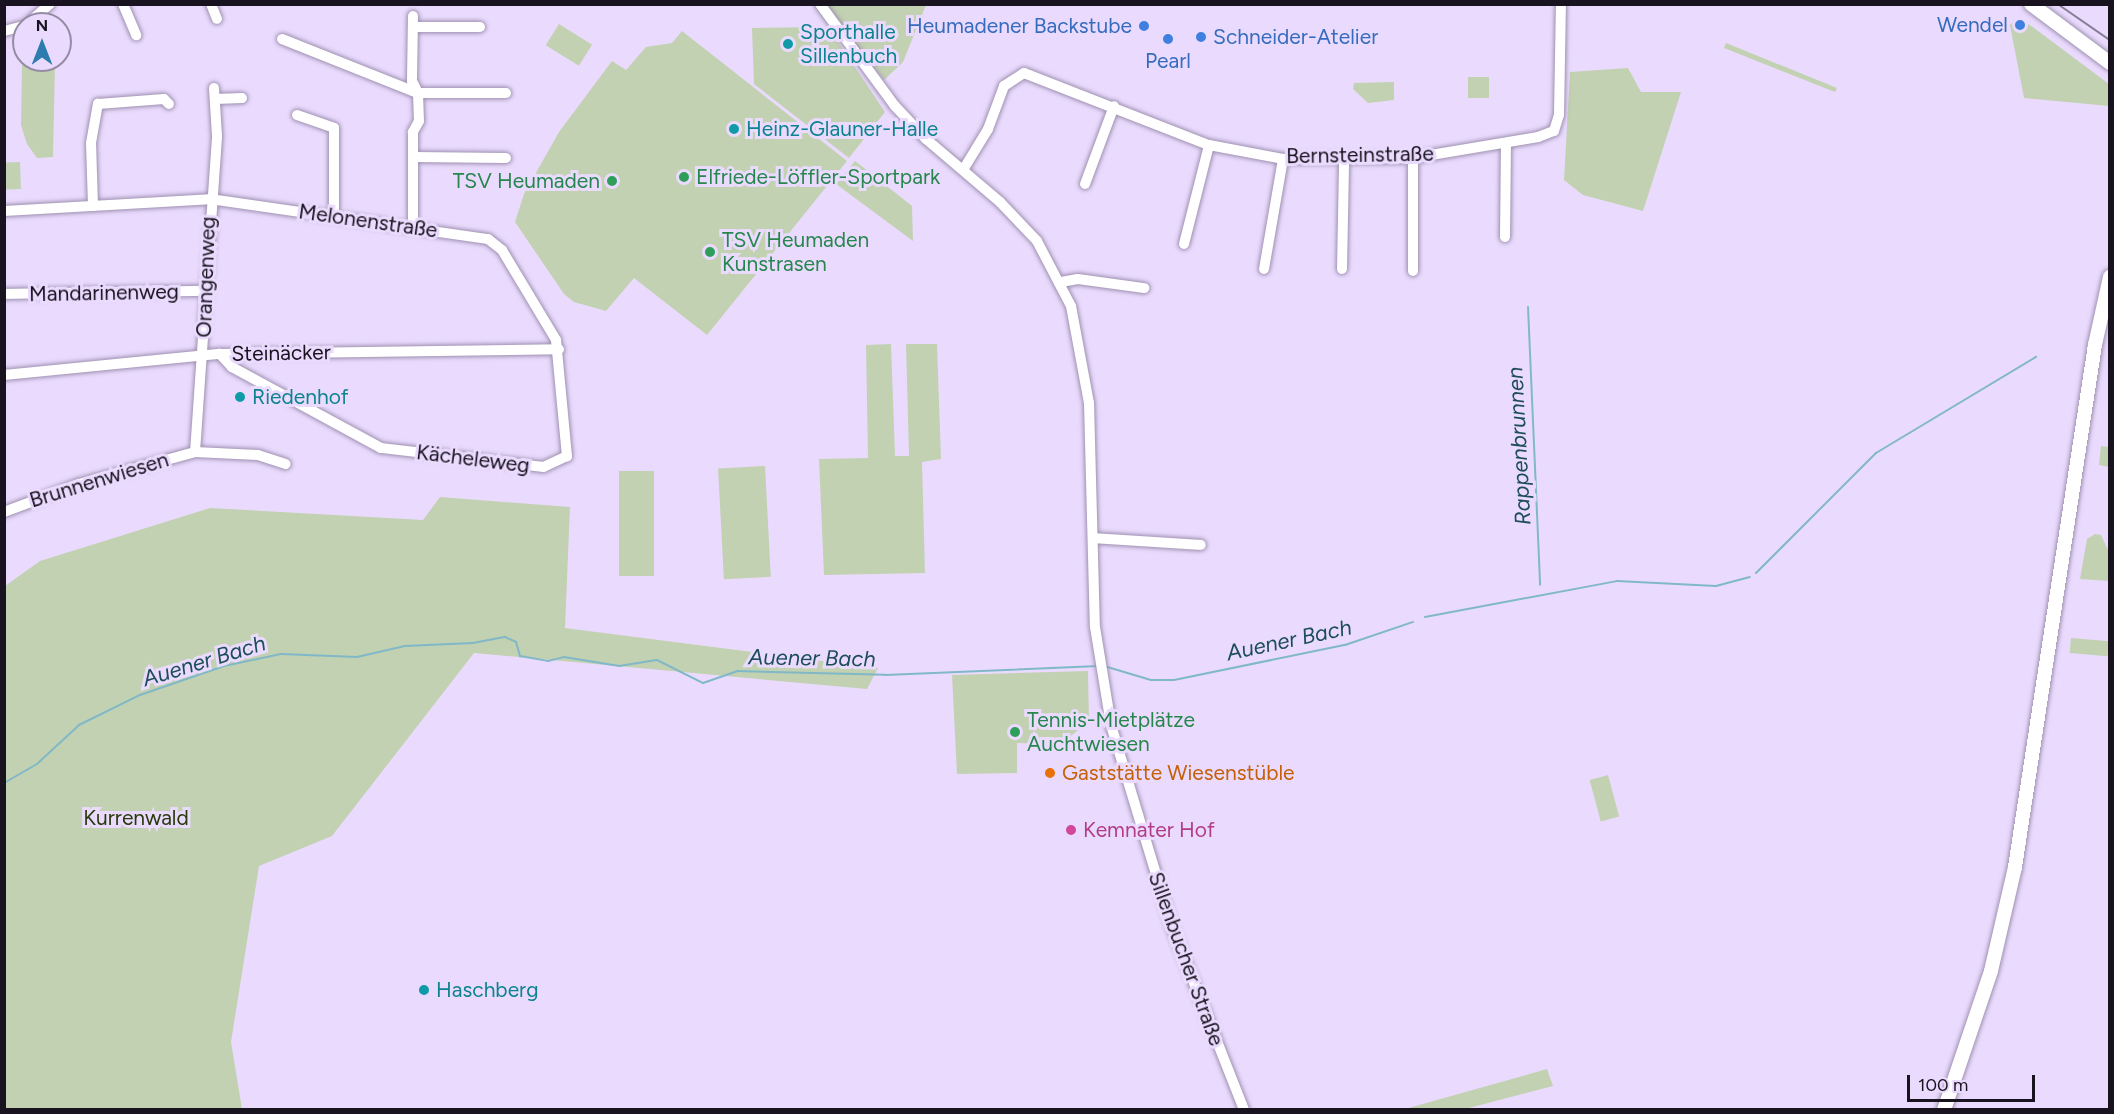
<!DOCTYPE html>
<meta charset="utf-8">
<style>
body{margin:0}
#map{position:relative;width:2114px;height:1114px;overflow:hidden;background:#eadbfe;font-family:Figtree,sans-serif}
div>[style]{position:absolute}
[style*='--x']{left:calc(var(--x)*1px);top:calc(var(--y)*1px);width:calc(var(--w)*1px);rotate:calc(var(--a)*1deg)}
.green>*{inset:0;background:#c2d1b1;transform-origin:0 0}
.stream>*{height:2px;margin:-1px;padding:0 1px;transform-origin:1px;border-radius:1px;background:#81b8c8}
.roads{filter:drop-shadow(0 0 2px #9f91b1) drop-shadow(0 0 2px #9f91b1)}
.minor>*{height:10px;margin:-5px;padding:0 5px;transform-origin:5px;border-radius:5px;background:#fff}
.major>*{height:14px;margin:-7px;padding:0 7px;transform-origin:7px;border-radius:7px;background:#fff}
.tram>*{height:1.5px;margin:-0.75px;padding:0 0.75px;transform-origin:0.75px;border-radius:0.75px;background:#877d95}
.dots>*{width:16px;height:16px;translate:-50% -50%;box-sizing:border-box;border:3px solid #eadbfe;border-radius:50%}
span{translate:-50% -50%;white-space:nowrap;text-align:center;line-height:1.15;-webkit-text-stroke:6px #eadbfe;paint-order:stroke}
.shop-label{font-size:21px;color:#366cbe}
.right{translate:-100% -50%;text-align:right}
.left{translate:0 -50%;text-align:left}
.culture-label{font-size:21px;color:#0d838f}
.street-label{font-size:21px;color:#18131f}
.leisure-label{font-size:21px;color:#27864d}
.food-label{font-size:21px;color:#c56008}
.park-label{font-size:21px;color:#28390a}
.hotel-label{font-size:21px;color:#b23c85}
.water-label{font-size:22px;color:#1d4d59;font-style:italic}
.frame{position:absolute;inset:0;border:6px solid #18131f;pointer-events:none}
.north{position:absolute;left:12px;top:12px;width:60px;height:60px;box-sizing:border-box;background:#eadbfe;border:2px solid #968ba5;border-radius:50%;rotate:0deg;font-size:16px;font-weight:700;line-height:24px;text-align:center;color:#18131f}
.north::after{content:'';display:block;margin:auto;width:21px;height:27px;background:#2c7dae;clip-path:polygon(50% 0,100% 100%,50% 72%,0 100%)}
.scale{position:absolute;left:1907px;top:1075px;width:128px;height:27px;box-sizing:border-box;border:3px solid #18131f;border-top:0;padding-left:8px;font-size:18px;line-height:21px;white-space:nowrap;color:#18131f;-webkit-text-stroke:4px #eadbfe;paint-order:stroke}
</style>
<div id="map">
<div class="green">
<div style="clip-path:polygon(824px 5px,926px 5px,903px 62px,884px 80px)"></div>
<div style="clip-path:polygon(2015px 20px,2030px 25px,2109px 84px,2109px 106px,2024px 98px,2010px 25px)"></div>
<div style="left:559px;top:24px;width:39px;height:25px;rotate:32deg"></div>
<div style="clip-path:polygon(828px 27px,885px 112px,849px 158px,754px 84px,752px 28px)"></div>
<div style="clip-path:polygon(682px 31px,847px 161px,707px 335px,634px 278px,606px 311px,574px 302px,564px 294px,515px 222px,524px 194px,559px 132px,612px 61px,626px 70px,646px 47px,672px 43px)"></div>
<div style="clip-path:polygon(1726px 43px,1837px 88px,1835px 92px,1724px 48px)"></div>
<div style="clip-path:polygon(55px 63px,53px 157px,37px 158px,27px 144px,21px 125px,22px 65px)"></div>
<div style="clip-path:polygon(1628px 68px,1641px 92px,1681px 92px,1643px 211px,1583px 195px,1564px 180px,1570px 72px)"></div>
<div style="left:1468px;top:77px;width:21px;height:21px"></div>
<div style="clip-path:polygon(1394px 82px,1394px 100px,1368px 103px,1353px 89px,1354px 83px)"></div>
<div style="clip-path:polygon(855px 161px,912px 206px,913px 241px,836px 184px)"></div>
<div style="left:20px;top:162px;width:27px;height:15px;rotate:88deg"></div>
<div style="clip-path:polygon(891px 344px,895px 456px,909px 456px,906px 344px,937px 344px,941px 459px,922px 462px,925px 573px,824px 575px,819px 459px,868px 458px,866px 345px)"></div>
<div style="clip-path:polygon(2101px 446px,2109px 447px,2109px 467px,2099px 465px)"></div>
<div style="left:765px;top:466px;width:111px;height:47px;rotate:87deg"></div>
<div style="left:619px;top:471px;width:35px;height:105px"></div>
<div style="clip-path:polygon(440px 497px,570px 507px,565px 628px,878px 668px,867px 689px,474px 653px,332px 836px,259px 866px,231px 1042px,242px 1109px,5px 1109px,5px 586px,40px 561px,210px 508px,423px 520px)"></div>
<div style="clip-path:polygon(2095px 534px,2101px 535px,2109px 552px,2109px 581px,2080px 579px,2087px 539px)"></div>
<div style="left:2071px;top:638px;width:38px;height:15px;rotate:5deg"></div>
<div style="clip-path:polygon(1088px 671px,1089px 721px,1061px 744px,1017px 743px,1017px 773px,957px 774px,952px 675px)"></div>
<div style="left:1608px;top:775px;width:43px;height:19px;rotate:75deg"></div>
<div style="clip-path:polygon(1547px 1069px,1553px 1086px,1465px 1109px,1405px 1109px)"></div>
</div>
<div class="stream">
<div style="--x:1528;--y:307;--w:278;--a:87.5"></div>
<div style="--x:1756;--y:573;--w:170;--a:-45"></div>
<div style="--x:1876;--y:453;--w:187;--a:-31"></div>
<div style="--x:1425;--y:617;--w:195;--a:-10.6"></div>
<div style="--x:1617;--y:581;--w:99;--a:2.9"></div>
<div style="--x:1716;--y:586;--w:35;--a:-15"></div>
<div style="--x:1104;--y:666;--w:49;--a:16.6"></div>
<div style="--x:1151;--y:680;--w:23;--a:0"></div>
<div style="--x:1174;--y:680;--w:175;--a:-11.6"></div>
<div style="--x:1345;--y:645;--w:72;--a:-18.7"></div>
<div style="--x:4;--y:783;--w:39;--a:-30"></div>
<div style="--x:38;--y:763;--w:56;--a:-42.8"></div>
<div style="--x:79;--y:725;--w:68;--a:-26.2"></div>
<div style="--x:140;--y:695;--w:89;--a:-19"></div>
<div style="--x:224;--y:666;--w:58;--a:-11.9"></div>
<div style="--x:281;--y:654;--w:76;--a:2.3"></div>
<div style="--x:357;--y:657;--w:49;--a:-12.9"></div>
<div style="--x:405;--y:646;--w:68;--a:-2.5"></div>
<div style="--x:473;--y:643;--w:33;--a:-11"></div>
<div style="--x:505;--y:637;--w:12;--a:24"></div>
<div style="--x:516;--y:642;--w:15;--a:74"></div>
<div style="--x:520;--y:656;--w:28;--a:10"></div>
<div style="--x:548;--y:661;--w:16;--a:-14"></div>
<div style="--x:564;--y:657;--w:56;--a:9.3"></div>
<div style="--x:619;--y:666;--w:38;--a:-9"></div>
<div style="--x:657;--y:660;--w:51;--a:26.6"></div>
<div style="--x:703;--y:683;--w:36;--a:-19"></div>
<div style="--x:737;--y:671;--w:148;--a:1.5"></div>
<div style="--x:885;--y:675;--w:214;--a:-2.4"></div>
</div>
<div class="roads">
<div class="minor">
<div style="--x:123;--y:4;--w:34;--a:67"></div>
<div style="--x:211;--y:4;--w:16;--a:68"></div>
<div style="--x:820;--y:4;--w:127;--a:53.7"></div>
<div style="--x:895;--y:106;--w:45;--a:46.8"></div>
<div style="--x:926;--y:139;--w:97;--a:40.4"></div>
<div style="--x:1000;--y:202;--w:54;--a:46.5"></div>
<div style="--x:1037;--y:241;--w:73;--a:62.4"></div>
<div style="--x:1071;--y:306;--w:99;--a:79.5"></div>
<div style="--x:1089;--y:403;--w:224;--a:88.5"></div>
<div style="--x:1095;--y:627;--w:99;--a:80.7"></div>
<div style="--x:1111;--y:725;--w:211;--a:73.2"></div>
<div style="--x:1172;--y:927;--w:197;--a:68.5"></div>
<div style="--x:413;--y:16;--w:65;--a:90.9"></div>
<div style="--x:412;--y:81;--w:13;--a:63"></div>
<div style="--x:418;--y:93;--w:28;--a:88"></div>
<div style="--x:419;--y:121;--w:13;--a:119"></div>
<div style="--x:413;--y:132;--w:95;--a:90"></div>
<div style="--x:27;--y:24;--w:30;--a:-41"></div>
<div style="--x:413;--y:27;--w:67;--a:0"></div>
<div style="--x:4;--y:31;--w:21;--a:-14"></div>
<div style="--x:282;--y:39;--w:146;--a:21.7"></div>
<div style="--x:418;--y:93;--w:88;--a:0"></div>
<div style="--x:215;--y:99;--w:27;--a:-2"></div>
<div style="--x:297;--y:115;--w:39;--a:19"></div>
<div style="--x:334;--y:128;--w:87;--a:90"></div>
<div style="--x:414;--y:157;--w:92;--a:0.6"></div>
<div style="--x:963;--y:170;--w:48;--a:-58.6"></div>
<div style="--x:988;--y:129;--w:46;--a:-69.6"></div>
<div style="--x:1004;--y:86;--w:24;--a:-33"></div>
<div style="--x:1024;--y:73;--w:199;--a:21.3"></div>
<div style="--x:1209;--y:145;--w:75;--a:10.7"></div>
<div style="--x:1283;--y:159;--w:130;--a:-0.4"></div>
<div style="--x:1413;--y:158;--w:127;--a:-9.5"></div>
<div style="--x:1538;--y:137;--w:17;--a:-21"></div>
<div style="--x:1554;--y:131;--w:17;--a:-73"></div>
<div style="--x:1559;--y:115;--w:111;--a:-89"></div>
<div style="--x:1085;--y:184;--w:83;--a:-69.6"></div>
<div style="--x:93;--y:206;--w:63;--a:-91.8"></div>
<div style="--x:91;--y:143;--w:40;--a:-80"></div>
<div style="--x:98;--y:104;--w:66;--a:-4.3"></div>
<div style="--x:164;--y:99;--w:7;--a:45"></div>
<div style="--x:4;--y:211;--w:206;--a:-3.3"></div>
<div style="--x:210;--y:199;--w:281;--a:8.2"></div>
<div style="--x:488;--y:239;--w:18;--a:38"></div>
<div style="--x:502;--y:250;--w:105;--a:59"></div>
<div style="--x:556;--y:340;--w:117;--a:84.6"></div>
<div style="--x:567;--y:456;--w:26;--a:155"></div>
<div style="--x:543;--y:467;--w:163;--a:-173.3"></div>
<div style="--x:381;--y:448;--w:170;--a:-151.5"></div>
<div style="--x:232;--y:367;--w:18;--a:-133"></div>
<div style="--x:1505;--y:237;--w:93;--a:-89.4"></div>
<div style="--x:1184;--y:244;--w:102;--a:-75.8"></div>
<div style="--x:1264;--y:269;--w:112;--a:-80.2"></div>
<div style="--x:1342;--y:269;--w:109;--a:-88.9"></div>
<div style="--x:1413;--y:271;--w:113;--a:-90"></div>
<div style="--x:1061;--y:282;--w:17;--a:-10"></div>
<div style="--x:1078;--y:279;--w:67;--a:7.8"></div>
<div style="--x:4;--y:294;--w:200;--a:-0.9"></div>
<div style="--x:4;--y:375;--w:217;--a:-5.6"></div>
<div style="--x:220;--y:354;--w:339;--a:-0.8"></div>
<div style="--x:195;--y:452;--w:317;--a:-86"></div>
<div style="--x:217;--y:136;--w:48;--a:-93.6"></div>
<div style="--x:4;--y:512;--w:80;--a:-20.5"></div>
<div style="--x:79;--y:484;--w:120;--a:-15.4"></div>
<div style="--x:195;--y:452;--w:63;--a:2.7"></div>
<div style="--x:258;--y:455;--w:29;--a:18"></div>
<div style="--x:1093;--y:538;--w:108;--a:3.7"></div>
</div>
<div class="major">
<div style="--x:2031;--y:4;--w:99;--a:36.8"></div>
<div style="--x:1944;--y:1110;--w:147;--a:-71.3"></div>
<div style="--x:1991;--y:971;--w:107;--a:-77"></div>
<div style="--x:2015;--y:867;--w:528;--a:-81.29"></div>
<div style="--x:2095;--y:345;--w:70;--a:-77.6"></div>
</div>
</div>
<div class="tram">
<div style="--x:2058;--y:4;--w:63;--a:34.7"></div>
</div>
<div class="dots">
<div style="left:2020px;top:25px;background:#3f7fe0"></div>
<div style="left:1144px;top:26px;background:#3f7fe0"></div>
<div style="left:1201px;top:37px;background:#3f7fe0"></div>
<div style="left:1168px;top:39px;background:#3f7fe0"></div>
<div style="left:788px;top:44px;background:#0f9aa8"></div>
<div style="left:734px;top:129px;background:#0f9aa8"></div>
<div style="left:684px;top:177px;background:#2e9e5b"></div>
<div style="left:612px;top:181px;background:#2e9e5b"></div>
<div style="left:710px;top:252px;background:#2e9e5b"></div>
<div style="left:240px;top:397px;background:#0f9aa8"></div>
<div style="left:1015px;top:732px;background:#2e9e5b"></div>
<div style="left:1050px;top:773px;background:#e8710a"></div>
<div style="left:1071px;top:830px;background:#d1479c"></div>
<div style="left:424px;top:990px;background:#0f9aa8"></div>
</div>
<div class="shop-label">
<span class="right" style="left:2008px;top:25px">Wendel</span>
<span class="right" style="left:1132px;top:26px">Heumadener Backstube</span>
<span class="left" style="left:1213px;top:37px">Schneider-Atelier</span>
<span style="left:1168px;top:61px">Pearl</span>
</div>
<div class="culture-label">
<span class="left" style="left:800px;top:44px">Sporthalle<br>Sillenbuch</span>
<span class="left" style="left:746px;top:129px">Heinz-Glauner-Halle</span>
<span class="left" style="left:252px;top:397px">Riedenhof</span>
<span class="left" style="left:436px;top:990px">Haschberg</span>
</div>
<div class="street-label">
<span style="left:1360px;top:155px;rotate:-1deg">Bernsteinstraße</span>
<span style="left:368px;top:221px;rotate:8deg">Melonenstraße</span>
<span style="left:206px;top:277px;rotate:-88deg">Orangenweg</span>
<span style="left:104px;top:293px;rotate:-1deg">Mandarinenweg</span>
<span style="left:281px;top:353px;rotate:-1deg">Steinäcker</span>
<span style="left:473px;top:459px;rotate:7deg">Kächeleweg</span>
<span style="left:99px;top:480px;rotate:-17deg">Brunnenwiesen</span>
<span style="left:1186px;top:959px;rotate:70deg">Sillenbucher Straße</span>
</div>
<div class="leisure-label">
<span class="left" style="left:696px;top:177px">Elfriede-Löffler-Sportpark</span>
<span class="right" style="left:600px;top:181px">TSV Heumaden</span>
<span class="left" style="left:722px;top:252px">TSV Heumaden<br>Kunstrasen</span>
<span class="left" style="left:1027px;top:732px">Tennis-Mietplätze<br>Auchtwiesen</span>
</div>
<div class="food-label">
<span class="left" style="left:1062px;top:773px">Gaststätte Wiesenstüble</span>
</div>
<div class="park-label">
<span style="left:136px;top:818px">Kurrenwald</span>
</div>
<div class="hotel-label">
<span class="left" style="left:1083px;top:830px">Kemnater Hof</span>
</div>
<div class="water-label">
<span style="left:1519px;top:446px;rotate:-93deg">Rappenbrunnen</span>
<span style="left:1289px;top:640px;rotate:-12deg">Auener Bach</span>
<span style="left:812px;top:658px;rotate:1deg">Auener Bach</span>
<span style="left:204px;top:661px;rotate:-17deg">Auener Bach</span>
</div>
<div class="frame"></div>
<div class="north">N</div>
<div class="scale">100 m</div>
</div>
